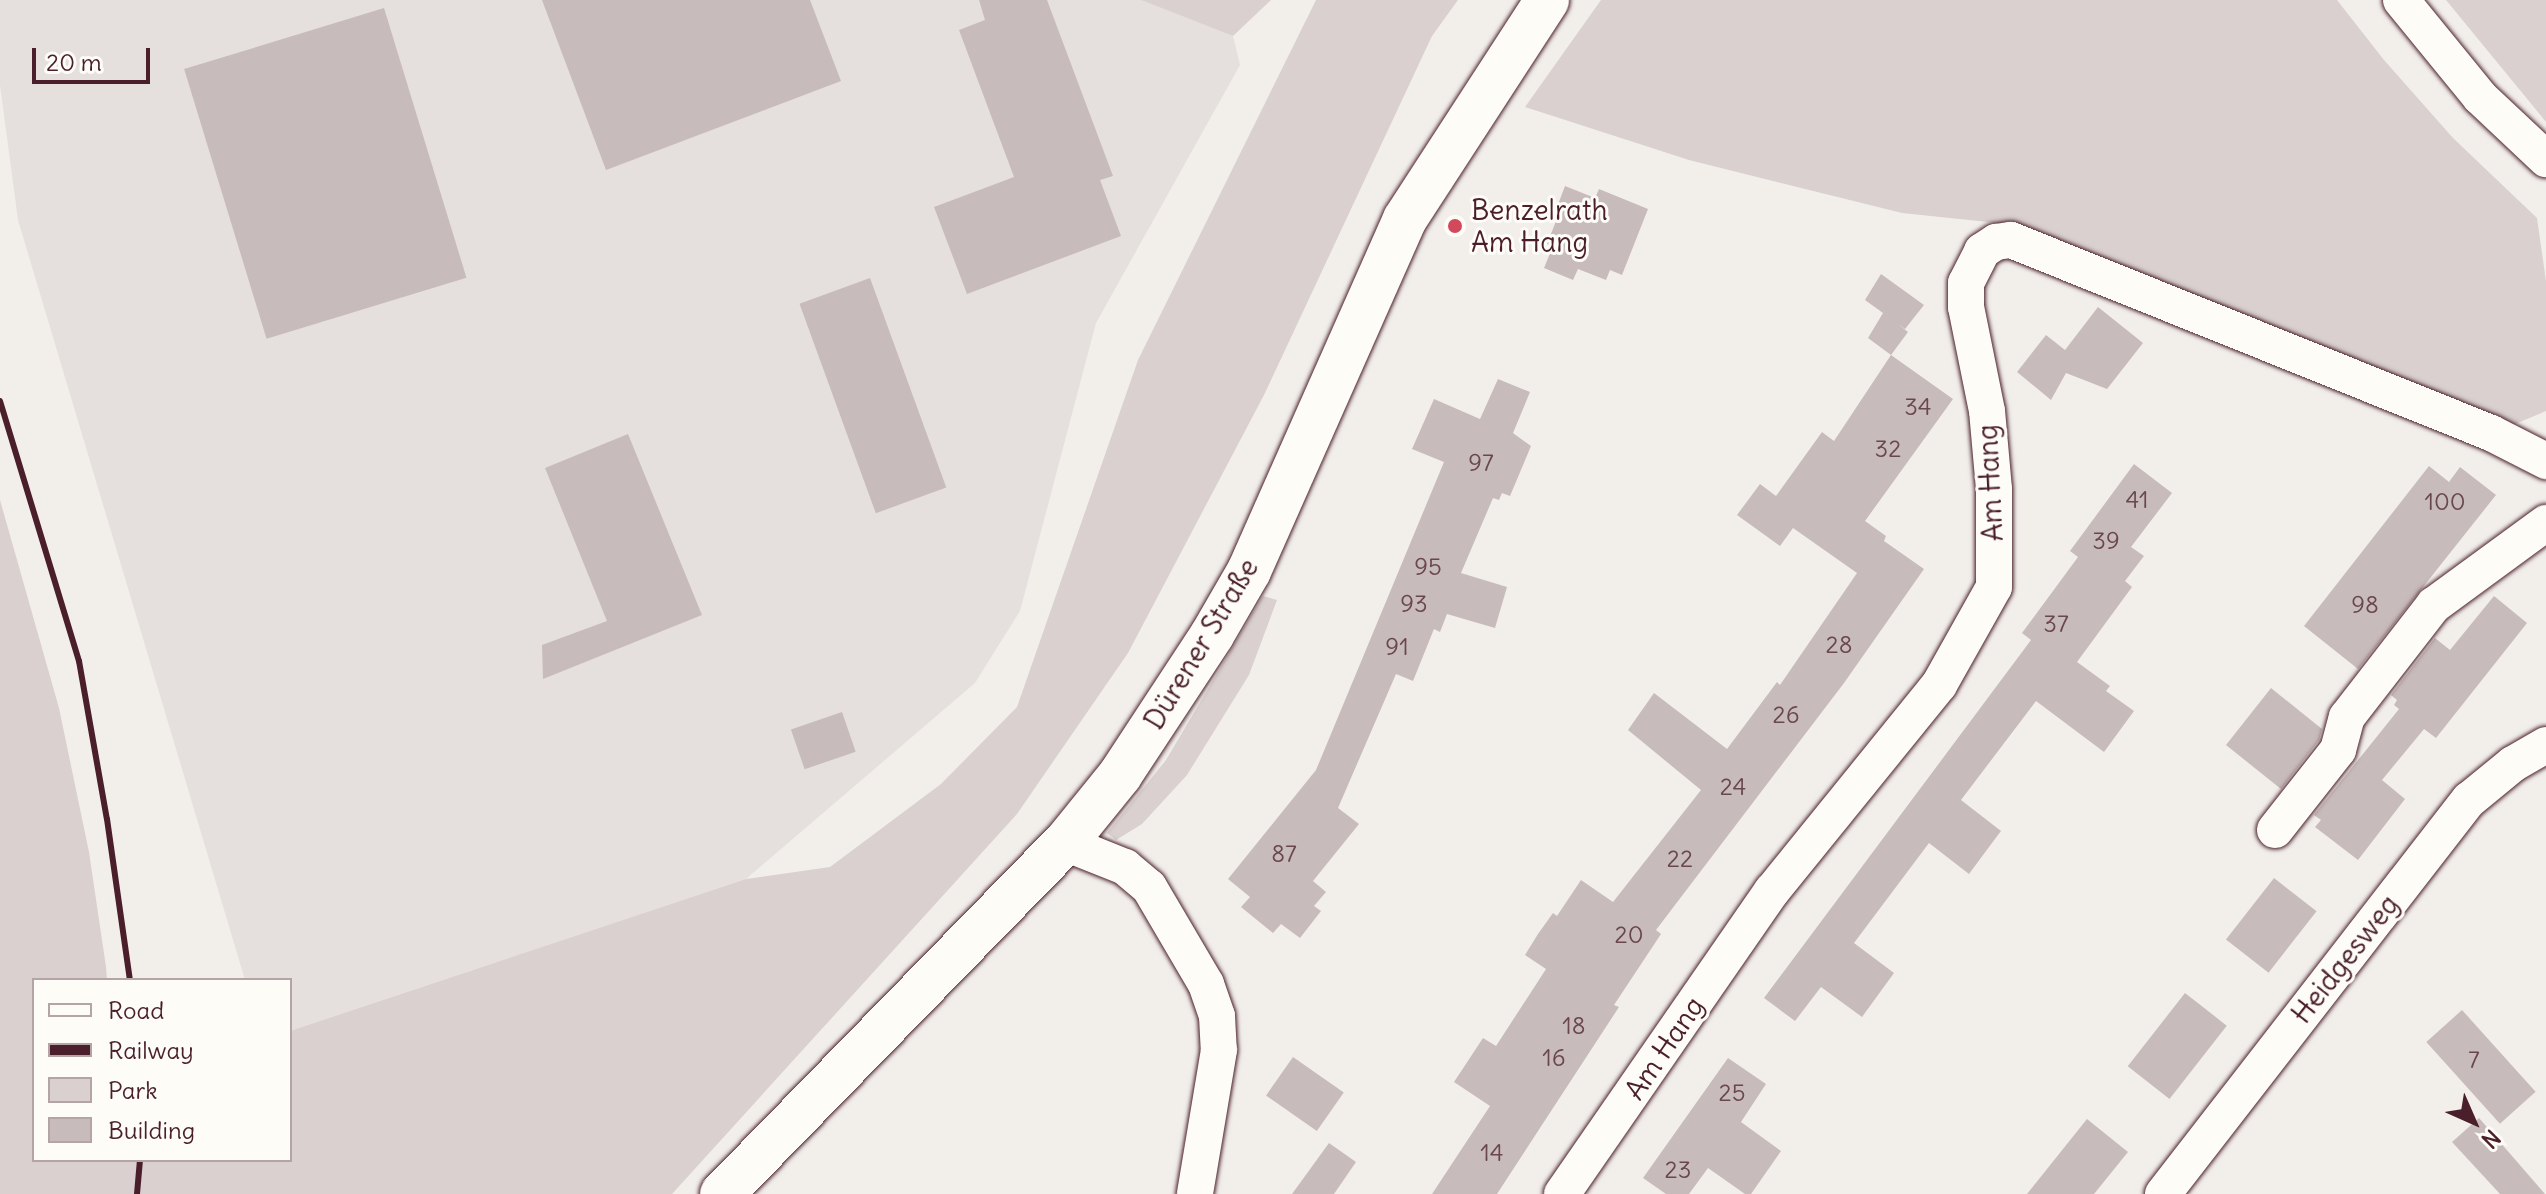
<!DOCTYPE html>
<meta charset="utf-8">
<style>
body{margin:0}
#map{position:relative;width:2546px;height:1194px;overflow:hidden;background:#f2efeb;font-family:Delius,sans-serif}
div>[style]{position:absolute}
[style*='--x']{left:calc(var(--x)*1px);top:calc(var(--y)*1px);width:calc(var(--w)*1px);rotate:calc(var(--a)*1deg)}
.built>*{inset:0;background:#e5dfdd}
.green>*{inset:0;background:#d9d0cf}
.building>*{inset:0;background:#c8bbbb;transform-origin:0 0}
.roads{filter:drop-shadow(0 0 2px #4a1f2b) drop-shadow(0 0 2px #4a1f2b)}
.minor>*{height:36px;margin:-18px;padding:0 18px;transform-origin:18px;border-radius:18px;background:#fdfcf7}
.secondary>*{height:44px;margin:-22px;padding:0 22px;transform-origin:22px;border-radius:22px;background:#fdfcf7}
.rail>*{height:6px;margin:-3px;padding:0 3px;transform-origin:3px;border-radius:3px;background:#4a1f2b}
.dots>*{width:22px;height:22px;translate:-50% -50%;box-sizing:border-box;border:4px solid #fdfcf7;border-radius:50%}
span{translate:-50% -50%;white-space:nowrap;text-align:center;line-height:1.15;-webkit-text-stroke:6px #fdfcf7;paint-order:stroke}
.number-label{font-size:24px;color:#6a464f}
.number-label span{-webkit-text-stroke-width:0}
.poi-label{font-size:28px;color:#4a1f2b}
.left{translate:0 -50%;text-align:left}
.street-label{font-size:28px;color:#4a1f2b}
.legend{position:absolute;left:32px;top:978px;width:260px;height:184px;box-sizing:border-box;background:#fdfcf7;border:2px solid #b5a4a5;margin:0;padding:10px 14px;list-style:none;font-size:24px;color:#4a1f2b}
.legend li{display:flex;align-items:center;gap:16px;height:40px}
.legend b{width:40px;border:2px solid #b5a4a5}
.north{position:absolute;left:2434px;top:1082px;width:80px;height:80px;-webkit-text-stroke:6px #fdfcf7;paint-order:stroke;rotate:135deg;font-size:22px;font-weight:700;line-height:32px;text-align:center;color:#4a1f2b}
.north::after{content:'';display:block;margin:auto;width:28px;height:36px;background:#4a1f2b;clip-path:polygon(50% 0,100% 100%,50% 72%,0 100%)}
.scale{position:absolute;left:32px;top:48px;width:118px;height:36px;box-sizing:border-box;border:4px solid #4a1f2b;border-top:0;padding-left:10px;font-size:24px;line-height:28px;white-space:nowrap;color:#4a1f2b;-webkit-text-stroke:6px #fdfcf7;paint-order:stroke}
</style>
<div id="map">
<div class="built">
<div style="clip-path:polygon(0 0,1141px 0,1233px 36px,1240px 65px,1096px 323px,1020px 611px,975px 683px,746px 879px,290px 1031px,290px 980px,245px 980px,18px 220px,0 85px)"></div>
</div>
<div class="green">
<div style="clip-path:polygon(1141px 0,1271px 0,1233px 36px)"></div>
<div style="clip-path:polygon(1316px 0,1458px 0,1432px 36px,1264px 395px,1128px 653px,1017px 814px,672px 1194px,0 1194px,0 500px,59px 708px,89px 852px,106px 967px,107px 980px,34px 980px,34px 1160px,290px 1160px,290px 1031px,746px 879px,830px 867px,941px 784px,1017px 707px,1138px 360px)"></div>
<div style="clip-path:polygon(1601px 0,2337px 0,2384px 60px,2453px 138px,2537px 218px,2546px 281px,2546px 411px,2508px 427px,2007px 224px,1902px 213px,1689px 160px,1525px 107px)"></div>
<div style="clip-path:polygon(2446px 0,2546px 0,2546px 122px)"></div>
<div style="clip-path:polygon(1263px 596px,1277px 600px,1249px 675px,1187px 775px,1142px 824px,1116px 840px,1107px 833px,1166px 760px)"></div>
</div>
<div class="building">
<div style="clip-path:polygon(542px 0,810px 0,841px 81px,606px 170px)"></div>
<div style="clip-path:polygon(979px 0,1047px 0,1113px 176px,1100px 180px,1121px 236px,967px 294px,934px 207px,1014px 177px,959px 30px,985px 20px)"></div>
<div style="left:384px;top:8px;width:282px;height:209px;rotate:73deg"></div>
<div style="clip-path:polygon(1565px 186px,1595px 198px,1599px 189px,1648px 209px,1622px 275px,1610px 270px,1606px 280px,1578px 269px,1573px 280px,1544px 268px,1553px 246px,1547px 244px,1558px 216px,1554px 215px)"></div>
<div style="clip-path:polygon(1881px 274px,1924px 305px,1905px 329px,1898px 324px,1908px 332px,1891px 355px,1868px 338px,1883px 313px,1865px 300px)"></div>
<div style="left:870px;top:278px;width:223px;height:75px;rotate:70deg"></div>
<div style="clip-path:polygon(2098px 307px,2143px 343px,2107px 389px,2066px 373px,2051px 400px,2017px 372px,2046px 335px,2065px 350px)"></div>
<div style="clip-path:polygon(1891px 355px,1953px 399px,1865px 521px,1886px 536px,1884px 541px,1924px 569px,1844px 683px,1656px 930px,1661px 934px,1614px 1005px,1619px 1007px,1497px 1194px,1432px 1194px,1490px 1106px,1454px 1082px,1483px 1038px,1496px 1046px,1546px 969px,1525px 955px,1538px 934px,1553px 913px,1557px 916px,1581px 880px,1613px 902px,1701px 790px,1628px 730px,1654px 693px,1727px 749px,1777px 682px,1780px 685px,1857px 573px,1793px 528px,1780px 546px,1737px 515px,1760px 484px,1776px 496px,1822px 432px,1834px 441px)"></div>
<div style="clip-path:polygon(1498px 379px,1530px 392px,1513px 433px,1531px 446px,1510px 496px,1502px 493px,1499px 500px,1493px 498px,1461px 573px,1507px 587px,1495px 628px,1447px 614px,1440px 632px,1434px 629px,1413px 681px,1396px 674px,1338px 808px,1359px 824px,1313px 881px,1326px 892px,1314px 906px,1321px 911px,1300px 938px,1281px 924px,1273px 933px,1241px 907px,1250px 897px,1228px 879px,1316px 770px,1444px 462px,1412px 449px,1434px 399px,1480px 419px)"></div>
<div style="clip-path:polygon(628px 434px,702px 615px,543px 679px,542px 645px,607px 621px,545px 468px)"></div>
<div style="clip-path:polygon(2134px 464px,2172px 493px,2131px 547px,2144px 556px,2125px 581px,2132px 587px,2077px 662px,2110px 686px,2106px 691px,2134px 711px,2104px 752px,2036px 701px,1961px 800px,2001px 831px,1986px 851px,1969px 874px,1929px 843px,1854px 943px,1894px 973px,1862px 1017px,1821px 987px,1795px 1021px,1764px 998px,2031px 640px,2022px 633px,2078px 557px,2070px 551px)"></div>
<div style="clip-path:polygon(2429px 466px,2449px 482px,2460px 467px,2496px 495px,2358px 669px,2304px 626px)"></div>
<div style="clip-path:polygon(2494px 596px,2527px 623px,2436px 738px,2424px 729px,2382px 780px,2405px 799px,2358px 860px,2315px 827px,2321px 820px,2314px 815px,2399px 709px,2394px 705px,2397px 700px,2391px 695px,2435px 638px,2450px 650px)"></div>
<div style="clip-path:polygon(2271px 688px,2322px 729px,2319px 740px,2281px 789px,2226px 745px)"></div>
<div style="left:842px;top:712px;width:42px;height:54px;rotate:71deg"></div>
<div style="left:2274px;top:878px;width:54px;height:78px;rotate:38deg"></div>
<div style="left:2185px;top:993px;width:53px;height:93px;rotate:38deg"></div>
<div style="left:2462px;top:1010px;width:110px;height:48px;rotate:48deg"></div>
<div style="left:1293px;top:1057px;width:62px;height:47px;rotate:35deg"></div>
<div style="clip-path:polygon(1728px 1058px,1766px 1084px,1741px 1122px,1781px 1151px,1751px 1194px,1745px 1194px,1708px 1168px,1689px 1194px,1666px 1194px,1643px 1178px)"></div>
<div style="clip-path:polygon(2479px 1118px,2545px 1194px,2500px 1194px,2452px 1142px)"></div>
<div style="clip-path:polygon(2087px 1119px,2128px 1152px,2094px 1194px,2027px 1194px)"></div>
<div style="clip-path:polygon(1329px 1143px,1356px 1162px,1334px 1194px,1292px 1194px)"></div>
</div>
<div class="roads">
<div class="minor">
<div style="--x:2401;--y:0;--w:125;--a:50.8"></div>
<div style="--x:2480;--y:97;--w:91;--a:43.2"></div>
<div style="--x:2275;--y:830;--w:102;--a:-51.8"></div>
<div style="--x:2338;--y:750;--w:34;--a:-75"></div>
<div style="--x:2347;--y:717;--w:142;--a:-52.2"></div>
<div style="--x:2434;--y:605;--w:139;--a:-36.2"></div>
<div style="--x:1065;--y:843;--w:65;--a:21.8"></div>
<div style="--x:1125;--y:867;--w:31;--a:40"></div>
<div style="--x:1149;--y:887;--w:113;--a:59.6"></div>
<div style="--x:1206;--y:984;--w:34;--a:71"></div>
<div style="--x:1217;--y:1016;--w:34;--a:87"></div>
<div style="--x:1219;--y:1050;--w:146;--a:99.5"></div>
<div style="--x:1562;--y:1194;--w:369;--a:-55.3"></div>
<div style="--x:1772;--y:891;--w:265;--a:-51"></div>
<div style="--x:1939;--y:685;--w:112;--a:-60.7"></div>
<div style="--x:1994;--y:587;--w:98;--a:-90"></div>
<div style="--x:1994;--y:489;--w:78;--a:-95.1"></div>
<div style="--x:1987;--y:411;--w:106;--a:-101.4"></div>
<div style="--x:1966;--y:307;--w:24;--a:-90"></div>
<div style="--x:1966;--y:283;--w:36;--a:-63"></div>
<div style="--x:1982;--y:251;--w:17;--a:-33"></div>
<div style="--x:1996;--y:242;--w:15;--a:-8"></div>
<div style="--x:2011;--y:240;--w:517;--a:21.9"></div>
<div style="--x:2491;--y:433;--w:62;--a:27"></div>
<div style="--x:2163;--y:1194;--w:499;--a:-52.2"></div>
<div style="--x:2469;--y:800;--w:57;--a:-39.3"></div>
<div style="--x:2513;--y:764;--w:38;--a:-30"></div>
</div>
<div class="secondary">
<div style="--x:722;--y:1194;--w:491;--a:-45.7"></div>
<div style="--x:1065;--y:843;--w:87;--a:-51"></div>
<div style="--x:1120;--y:775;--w:168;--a:-56.7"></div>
<div style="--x:1212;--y:635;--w:74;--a:-60"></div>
<div style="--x:1249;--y:571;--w:385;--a:-66.1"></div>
<div style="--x:1405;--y:219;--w:261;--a:-57"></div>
</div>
</div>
<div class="rail">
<div style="--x:0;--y:401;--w:272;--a:73.1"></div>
<div style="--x:79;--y:661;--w:160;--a:80"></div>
<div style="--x:107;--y:819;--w:163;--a:81.9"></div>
<div style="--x:137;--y:1194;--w:34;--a:-85"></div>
</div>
<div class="dots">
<div style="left:1455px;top:226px;background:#d1495b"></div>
</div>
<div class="number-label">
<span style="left:1918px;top:407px">34</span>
<span style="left:1888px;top:449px">32</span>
<span style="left:1481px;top:463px">97</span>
<span style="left:2137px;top:500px">41</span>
<span style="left:2445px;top:502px">100</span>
<span style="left:2106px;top:541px">39</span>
<span style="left:1428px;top:567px">95</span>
<span style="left:1414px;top:604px">93</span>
<span style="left:2365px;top:605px">98</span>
<span style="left:2056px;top:624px">37</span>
<span style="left:1839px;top:645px">28</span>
<span style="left:1397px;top:647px">91</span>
<span style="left:1786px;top:715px">26</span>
<span style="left:1733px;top:787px">24</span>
<span style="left:1284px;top:854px">87</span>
<span style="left:1680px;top:859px">22</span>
<span style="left:1629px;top:935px">20</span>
<span style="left:1574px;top:1026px">18</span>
<span style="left:1554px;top:1058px">16</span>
<span style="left:2474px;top:1060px">7</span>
<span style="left:1732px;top:1093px">25</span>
<span style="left:1492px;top:1153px">14</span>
<span style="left:1678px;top:1170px">23</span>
</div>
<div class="poi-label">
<span class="left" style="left:1471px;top:226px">Benzelrath<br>Am Hang</span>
</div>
<div class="street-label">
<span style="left:1990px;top:483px;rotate:-93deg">Am Hang</span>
<span style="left:1201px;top:644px;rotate:-59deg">Dürener Straße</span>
<span style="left:2345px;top:959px;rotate:-52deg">Heidgesweg</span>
<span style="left:1664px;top:1048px;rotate:-56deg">Am Hang</span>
</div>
<ul class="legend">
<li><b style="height:10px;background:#fdfcf7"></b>Road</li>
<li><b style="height:10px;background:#4a1f2b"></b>Railway</li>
<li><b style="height:22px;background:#d9d0cf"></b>Park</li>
<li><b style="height:22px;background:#c8bbbb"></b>Building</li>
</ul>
<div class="north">N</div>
<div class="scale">20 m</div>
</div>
